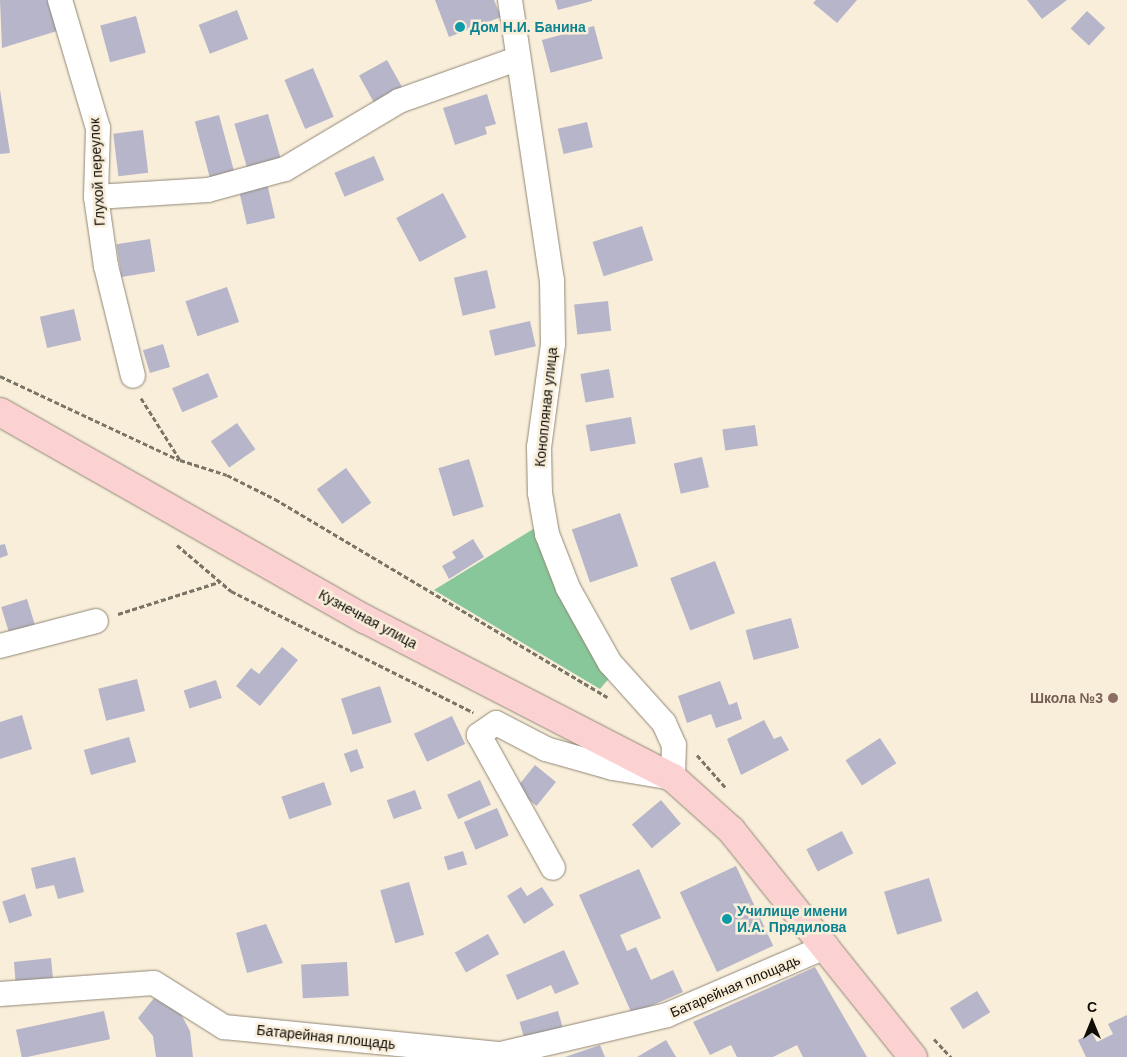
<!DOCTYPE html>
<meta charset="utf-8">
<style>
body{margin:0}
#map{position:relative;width:1127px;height:1057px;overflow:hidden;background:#f8eeda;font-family:Helvetica,sans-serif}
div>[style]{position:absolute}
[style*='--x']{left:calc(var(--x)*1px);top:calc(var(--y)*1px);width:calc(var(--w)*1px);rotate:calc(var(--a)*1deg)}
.forest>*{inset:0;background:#88c79a}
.building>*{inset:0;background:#b7b5c9;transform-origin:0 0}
.path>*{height:3px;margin-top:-1.5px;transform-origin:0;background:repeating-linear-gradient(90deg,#7a7467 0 5px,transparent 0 7.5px)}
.roads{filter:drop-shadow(0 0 1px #918775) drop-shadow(0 0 1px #918775)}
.minor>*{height:24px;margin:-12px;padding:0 12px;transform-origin:12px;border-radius:12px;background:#fff}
.major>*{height:28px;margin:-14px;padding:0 14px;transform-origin:14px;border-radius:14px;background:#fbd1d2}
.dots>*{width:14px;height:14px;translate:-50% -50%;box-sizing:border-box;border:2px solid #f8eeda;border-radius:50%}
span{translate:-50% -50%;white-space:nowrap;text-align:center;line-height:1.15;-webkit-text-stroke:5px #f8eeda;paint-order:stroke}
.culture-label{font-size:14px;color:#0d838f;font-weight:700}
.left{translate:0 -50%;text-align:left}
.street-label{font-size:14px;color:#100d07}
.education-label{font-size:14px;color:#785e54;font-weight:700}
.right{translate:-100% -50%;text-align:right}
.north{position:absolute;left:1067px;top:997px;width:50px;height:50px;-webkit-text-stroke:4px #f8eeda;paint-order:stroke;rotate:0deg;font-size:14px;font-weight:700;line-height:20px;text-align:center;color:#100d07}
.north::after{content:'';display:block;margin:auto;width:18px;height:22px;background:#100d07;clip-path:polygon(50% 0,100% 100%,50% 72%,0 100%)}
</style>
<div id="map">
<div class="forest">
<div style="clip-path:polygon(535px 528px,610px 677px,600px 689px,434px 590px)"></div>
</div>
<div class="building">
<div style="clip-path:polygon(0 0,47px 0,57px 31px,2px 48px)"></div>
<div style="clip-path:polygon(435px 0,494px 0,501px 17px,449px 37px)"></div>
<div style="clip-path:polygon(555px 0,592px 0,592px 1px,558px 10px)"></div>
<div style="clip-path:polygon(816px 0,857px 0,837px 23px,813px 3px)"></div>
<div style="clip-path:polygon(1027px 0,1067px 0,1042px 19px)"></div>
<div style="left:237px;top:10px;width:31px;height:41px;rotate:69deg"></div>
<div style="left:1087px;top:11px;width:25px;height:24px;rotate:43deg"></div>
<div style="left:136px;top:16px;width:38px;height:37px;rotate:75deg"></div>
<div style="left:594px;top:26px;width:34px;height:54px;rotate:75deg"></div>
<div style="left:387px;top:60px;width:31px;height:32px;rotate:61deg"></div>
<div style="left:313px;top:68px;width:53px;height:31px;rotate:67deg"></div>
<div style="clip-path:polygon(0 90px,10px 153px,0 154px)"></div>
<div style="clip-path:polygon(487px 94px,496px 124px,485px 127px,487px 134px,455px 145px,443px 108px)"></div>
<div style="left:268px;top:114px;width:46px;height:35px;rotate:74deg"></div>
<div style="left:219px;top:115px;width:60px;height:25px;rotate:75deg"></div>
<div style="left:587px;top:122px;width:26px;height:30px;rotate:77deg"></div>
<div style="left:143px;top:130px;width:43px;height:30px;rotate:83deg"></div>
<div style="left:374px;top:156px;width:26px;height:43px;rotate:67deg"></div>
<div style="left:267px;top:183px;width:36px;height:29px;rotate:77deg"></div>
<div style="left:443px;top:193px;width:50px;height:53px;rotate:62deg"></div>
<div style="left:642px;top:226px;width:36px;height:52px;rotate:72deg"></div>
<div style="left:150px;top:239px;width:33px;height:34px;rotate:81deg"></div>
<div style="left:487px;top:270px;width:39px;height:34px;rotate:77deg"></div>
<div style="left:227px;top:287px;width:37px;height:44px;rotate:71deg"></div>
<div style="left:608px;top:301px;width:30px;height:34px;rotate:84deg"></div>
<div style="left:74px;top:309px;width:32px;height:35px;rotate:77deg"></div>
<div style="left:530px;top:321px;width:26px;height:42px;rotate:77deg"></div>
<div style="left:163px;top:344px;width:24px;height:21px;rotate:73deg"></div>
<div style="left:609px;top:369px;width:29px;height:29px;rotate:80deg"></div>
<div style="left:208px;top:373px;width:26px;height:39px;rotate:67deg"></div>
<div style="left:631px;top:417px;width:27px;height:46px;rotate:80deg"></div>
<div style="left:237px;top:423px;width:32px;height:32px;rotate:55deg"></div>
<div style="left:755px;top:425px;width:21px;height:33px;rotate:82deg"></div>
<div style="left:702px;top:457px;width:31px;height:29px;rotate:77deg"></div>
<div style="left:469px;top:459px;width:50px;height:32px;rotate:73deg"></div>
<div style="left:346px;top:468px;width:43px;height:36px;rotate:54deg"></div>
<div style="left:620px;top:513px;width:56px;height:51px;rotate:71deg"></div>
<div style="clip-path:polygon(473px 539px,484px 557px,449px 579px,442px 566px,456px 558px,452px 552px)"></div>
<div style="clip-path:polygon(5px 544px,8px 555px,0 558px,0 545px)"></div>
<div style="left:715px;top:561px;width:56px;height:48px;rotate:69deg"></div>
<div style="left:27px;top:599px;width:34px;height:27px;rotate:73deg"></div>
<div style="left:791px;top:618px;width:31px;height:47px;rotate:75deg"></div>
<div style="clip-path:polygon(282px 647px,298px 660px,260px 706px,236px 686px,251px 668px,259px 674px)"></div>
<div style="left:137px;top:679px;width:33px;height:40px;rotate:76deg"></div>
<div style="left:216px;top:680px;width:19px;height:34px;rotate:72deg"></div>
<div style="clip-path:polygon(720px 681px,729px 705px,737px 702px,742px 719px,716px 728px,711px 714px,687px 723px,678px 696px)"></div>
<div style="left:380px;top:686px;width:38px;height:41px;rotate:72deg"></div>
<div style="clip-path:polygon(22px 715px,32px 749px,0 759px,0 722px)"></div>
<div style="left:452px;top:716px;width:31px;height:42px;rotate:65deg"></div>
<div style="clip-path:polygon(764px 720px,774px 739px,781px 736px,789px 750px,741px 775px,727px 739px)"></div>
<div style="left:129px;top:737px;width:26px;height:47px;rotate:74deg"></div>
<div style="left:880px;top:738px;width:30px;height:41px;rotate:57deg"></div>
<div style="left:357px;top:749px;width:20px;height:14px;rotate:70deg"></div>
<div style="left:535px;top:765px;width:27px;height:31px;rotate:39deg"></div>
<div style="left:480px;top:780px;width:27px;height:36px;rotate:66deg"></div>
<div style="left:324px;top:782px;width:24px;height:45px;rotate:71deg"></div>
<div style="left:415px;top:790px;width:20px;height:30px;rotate:70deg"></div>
<div style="left:661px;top:800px;width:31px;height:38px;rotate:50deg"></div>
<div style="left:497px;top:808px;width:30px;height:36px;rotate:67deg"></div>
<div style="left:842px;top:831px;width:25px;height:40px;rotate:63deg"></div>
<div style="left:463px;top:851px;width:14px;height:20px;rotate:73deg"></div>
<div style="clip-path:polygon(75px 857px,84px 892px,58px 899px,54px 885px,36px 889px,31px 868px)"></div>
<div style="left:736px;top:866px;width:88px;height:62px;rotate:65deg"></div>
<div style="clip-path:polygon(639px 869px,661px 918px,620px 935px,627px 951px,636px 947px,651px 980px,673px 970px,683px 992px,632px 1014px,579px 895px)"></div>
<div style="left:929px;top:878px;width:45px;height:47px;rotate:73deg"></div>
<div style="left:409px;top:882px;width:55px;height:30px;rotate:74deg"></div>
<div style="clip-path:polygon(521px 887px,527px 896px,542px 887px,554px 905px,524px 924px,507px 896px)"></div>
<div style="left:25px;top:894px;width:23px;height:24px;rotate:72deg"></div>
<div style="clip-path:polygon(266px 924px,283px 963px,247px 973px,236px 933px)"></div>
<div style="left:488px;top:934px;width:23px;height:38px;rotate:61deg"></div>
<div style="clip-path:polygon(564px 950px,579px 984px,555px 994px,551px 985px,517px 1000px,506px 975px)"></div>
<div style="clip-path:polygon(51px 958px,53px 979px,16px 988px,14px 962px)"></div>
<div style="left:347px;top:962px;width:34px;height:46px;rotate:87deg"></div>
<div style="clip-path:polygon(815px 967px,867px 1057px,803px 1057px,797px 1045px,773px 1057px,737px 1057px,731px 1045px,710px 1055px,693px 1022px)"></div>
<div style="left:977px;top:991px;width:25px;height:32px;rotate:58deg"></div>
<div style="clip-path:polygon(154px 998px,181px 1014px,190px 1031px,193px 1057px,156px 1057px,153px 1036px,138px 1018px)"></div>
<div style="left:104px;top:1011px;width:29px;height:90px;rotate:78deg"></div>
<div style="left:558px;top:1011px;width:19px;height:40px;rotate:74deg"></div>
<div style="clip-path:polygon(1127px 1015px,1127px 1057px,1086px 1057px,1078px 1040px,1092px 1033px,1097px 1042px,1113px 1034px,1108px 1024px)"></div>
<div style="clip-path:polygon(666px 1040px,676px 1057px,637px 1057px)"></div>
<div style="clip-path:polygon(600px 1045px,605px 1057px,565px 1057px)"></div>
</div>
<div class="path">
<div style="--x:0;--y:376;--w:198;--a:25.1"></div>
<div style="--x:141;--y:398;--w:73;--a:57.8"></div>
<div style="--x:180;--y:460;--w:49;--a:17.7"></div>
<div style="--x:227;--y:475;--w:54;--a:26.6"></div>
<div style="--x:275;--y:499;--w:387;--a:30.8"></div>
<div style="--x:177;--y:545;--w:71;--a:40.4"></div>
<div style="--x:231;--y:591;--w:271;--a:26.6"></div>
<div style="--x:118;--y:614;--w:106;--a:-17.6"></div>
<div style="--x:697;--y:755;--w:44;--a:48.7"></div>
<div style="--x:934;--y:1039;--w:25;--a:47"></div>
</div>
<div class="roads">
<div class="minor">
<div style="--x:60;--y:0;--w:134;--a:73.5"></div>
<div style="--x:98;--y:128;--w:69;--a:91.7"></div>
<div style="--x:96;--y:197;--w:70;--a:81.8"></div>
<div style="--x:106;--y:266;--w:113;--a:76.2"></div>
<div style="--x:510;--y:0;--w:283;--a:81.5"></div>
<div style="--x:552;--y:280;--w:64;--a:89.1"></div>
<div style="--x:553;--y:344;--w:104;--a:97.7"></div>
<div style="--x:539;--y:447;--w:46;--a:88.8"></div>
<div style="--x:540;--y:493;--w:42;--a:80.3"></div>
<div style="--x:547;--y:534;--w:58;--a:68.7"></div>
<div style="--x:568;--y:588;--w:86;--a:60.8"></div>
<div style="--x:610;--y:663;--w:81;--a:48"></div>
<div style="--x:664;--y:723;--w:24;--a:66"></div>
<div style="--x:674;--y:745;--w:33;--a:92"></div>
<div style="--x:673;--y:778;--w:61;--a:-170.5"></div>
<div style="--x:613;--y:768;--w:70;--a:-164.2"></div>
<div style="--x:546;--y:749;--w:56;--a:-152.5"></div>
<div style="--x:496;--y:723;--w:21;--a:145"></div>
<div style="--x:479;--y:735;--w:152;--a:60.9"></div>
<div style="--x:96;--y:197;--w:112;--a:-3.6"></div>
<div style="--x:208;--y:190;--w:80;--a:-15.3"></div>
<div style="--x:285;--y:169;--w:133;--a:-30.8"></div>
<div style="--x:399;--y:101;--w:125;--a:-19.6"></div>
<div style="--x:0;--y:646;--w:99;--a:-14.6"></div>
<div style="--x:0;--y:994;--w:154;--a:-4.1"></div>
<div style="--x:154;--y:983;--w:83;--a:32.2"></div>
<div style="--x:224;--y:1027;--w:278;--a:5.6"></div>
<div style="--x:501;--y:1054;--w:171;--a:-13.2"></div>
<div style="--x:667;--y:1015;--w:174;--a:-23.3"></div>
</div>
<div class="major">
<div style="--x:0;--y:412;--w:420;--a:29.6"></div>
<div style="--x:365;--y:619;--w:347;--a:27.3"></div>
<div style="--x:673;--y:778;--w:78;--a:41.9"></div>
<div style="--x:731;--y:830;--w:291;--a:51.3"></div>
</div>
</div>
<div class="dots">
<div style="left:460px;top:27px;background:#0f9aa8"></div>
<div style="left:1113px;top:698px;background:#8d6e63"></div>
<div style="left:727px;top:919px;background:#0f9aa8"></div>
</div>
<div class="culture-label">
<span class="left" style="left:470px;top:27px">Дом Н.И. Банина</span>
<span class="left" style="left:737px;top:919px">Училище имени<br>И.А. Прядилова</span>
</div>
<div class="street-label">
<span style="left:97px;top:172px;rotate:-93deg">Глухой переулок</span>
<span style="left:546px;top:407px;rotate:-84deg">Конопляная улица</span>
<span style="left:368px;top:619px;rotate:28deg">Кузнечная улица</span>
<span style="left:735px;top:986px;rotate:-23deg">Батарейная площадь</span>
<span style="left:326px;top:1037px;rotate:6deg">Батарейная площадь</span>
</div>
<div class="education-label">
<span class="right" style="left:1103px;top:698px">Школа №3</span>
</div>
<div class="north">С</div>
</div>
